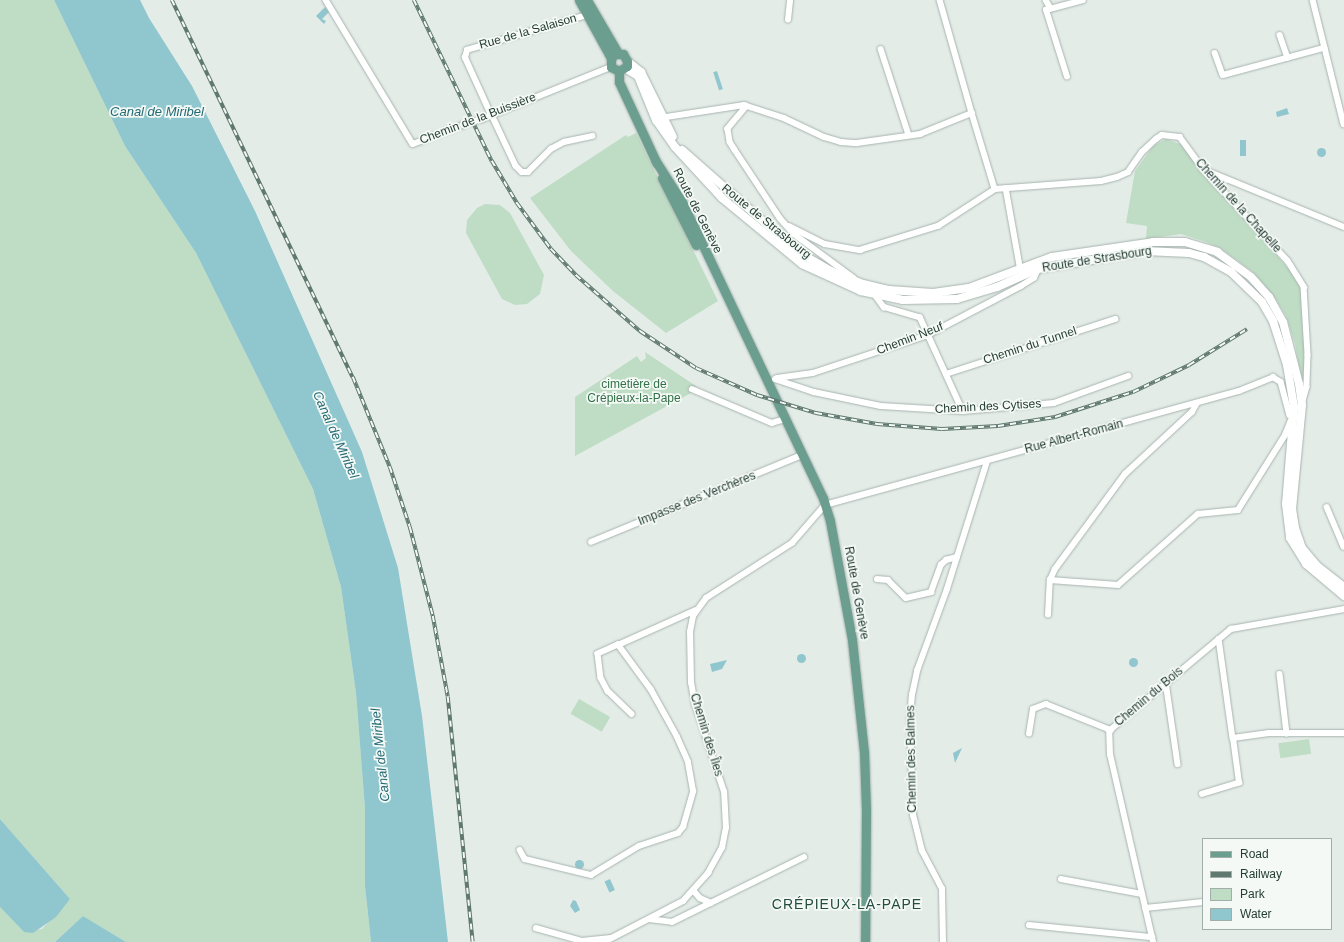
<!DOCTYPE html>
<meta charset="utf-8">
<style>
body{margin:0}
#map{position:relative;width:1344px;height:942px;overflow:hidden;background:#e4ece8;font-family:Arial,sans-serif}
div>[style]{position:absolute}
[style*='--x']{left:calc(var(--x)*1px);top:calc(var(--y)*1px);width:calc(var(--w)*1px);rotate:calc(var(--a)*1deg)}
.green>*{inset:0;background:#bfdcc5;transform-origin:0 0}
.water>*{inset:0;background:#90c6cd;transform-origin:0 0}
.round{border-radius:50%}
.roads{filter:drop-shadow(0 0 1px #a7b4af) drop-shadow(0 0 1px #a7b4af)}
.minor>*{height:5.5px;margin:-2.75px;padding:0 2.75px;transform-origin:2.75px;border-radius:2.75px;background:#fff}
.secondary>*{height:8px;margin:-4px;padding:0 4px;transform-origin:4px;border-radius:4px;background:#fff}
.primary>*{height:9px;margin:-4.5px;padding:0 4.5px;transform-origin:4.5px;border-radius:4.5px;background:#6c9e90}
.rail>*{height:3.5px;margin-top:-1.75px;transform-origin:0;background:repeating-linear-gradient(90deg,#f4f9f6 0 6px,#5f7870 0 12px);box-sizing:border-box;border-block:1px solid #5f7870}
.bridges{filter:drop-shadow(0 0 1px #a7b4af) drop-shadow(0 0 1px #a7b4af)}
.minor-bridge>*{height:5.5px;margin:-2.75px;padding:0 2.75px;transform-origin:2.75px;border-radius:2.75px;background:#fff}
span{translate:-50% -50%;white-space:nowrap;text-align:center;line-height:1.15;-webkit-text-stroke:3.5px #f4f9f6;paint-order:stroke}
.street-label{font-size:12px;color:#253d35}
.park-label{font-size:12px;color:#327148}
.water-label{font-size:13px;color:#236974;font-style:italic}
.quarter-label{font-size:14px;color:#224d41;letter-spacing:1px}
.legend{position:absolute;left:1202px;top:838px;width:130px;height:92px;box-sizing:border-box;background:#f4f9f6;border:1px solid #a1aea9;margin:0;padding:5px 7px;list-style:none;font-size:12px;color:#253d35}
.legend li{display:flex;align-items:center;gap:8px;height:20px}
.legend b{width:20px;border:1px solid #a1aea9}
</style>
<div id="map">
<div class="green">
<div style="clip-path:polygon(0 0,54px 0,125px 146px,196px 253px,313px 489px,341px 587px,356px 693px,365px 809px,365px 886px,371px 942px,126px 942px,83px 916px,55px 942px,0 942px,0 907px,24px 932px,42px 929px,70px 899px,0 819px)"></div>
<div style="clip-path:polygon(636px 133px,718px 301px,666px 333px,613px 291px,571px 251px,530px 198px,626px 135px,628px 137px)"></div>
<div style="clip-path:polygon(1166px 139px,1183px 145px,1197px 168px,1297px 278px,1303px 295px,1305px 359px,1303px 389px,1295px 344px,1286px 316px,1275px 298px,1253px 272px,1220px 248px,1206px 242px,1181px 234px,1146px 239px,1147px 226px,1126px 223px,1135px 171px,1153px 146px)"></div>
<div style="clip-path:polygon(485px 204px,500px 205px,510px 213px,544px 275px,540px 294px,527px 304px,515px 305px,502px 299px,466px 233px,467px 220px,477px 208px)"></div>
<div style="clip-path:polygon(645px 352px,696px 386px,693px 392px,575px 456px,575px 397px,637px 356px,641px 362px,646px 358px)"></div>
<div style="left:579px;top:699px;width:36px;height:17px;rotate:30deg"></div>
<div style="left:1309px;top:739px;width:15px;height:31px;rotate:82deg"></div>
</div>
<div class="water">
<div style="clip-path:polygon(54px 0,140px 0,149px 18px,192px 86px,255px 211px,362px 452px,398px 568px,422px 716px,448px 942px,371px 942px,365px 886px,365px 809px,356px 693px,341px 587px,313px 489px,196px 253px,125px 146px)"></div>
<div style="clip-path:polygon(325px 7px,329px 12px,322px 19px,326px 21px,324px 24px,316px 16px)"></div>
<div style="left:717px;top:71px;width:19px;height:4px;rotate:72deg"></div>
<div style="clip-path:polygon(1287px 108px,1289px 114px,1277px 117px,1276px 112px)"></div>
<div style="left:1240px;top:140px;width:6px;height:16px"></div>
<div class="round" style="left:1316.5px;top:147.5px;width:9px;height:9px"></div>
<div class="round" style="left:796.5px;top:653.5px;width:9px;height:9px"></div>
<div class="round" style="left:1128.5px;top:657.5px;width:9px;height:9px"></div>
<div style="clip-path:polygon(727px 660px,722px 669px,712px 672px,710px 664px)"></div>
<div style="clip-path:polygon(962px 748px,955px 763px,953px 753px)"></div>
<div style="clip-path:polygon(0 819px,70px 899px,56px 917px,33px 933px,24px 932px,0 907px)"></div>
<div class="round" style="left:574.5px;top:859.5px;width:9px;height:9px"></div>
<div style="left:610px;top:879px;width:12px;height:6px;rotate:66deg"></div>
<div style="clip-path:polygon(573px 900px,576px 901px,580px 910px,575px 913px,570px 906px)"></div>
<div style="clip-path:polygon(83px 916px,126px 942px,55px 942px)"></div>
</div>
<div class="roads">
<div class="minor">
<div style="--x:326;--y:0;--w:168;--a:58.9"></div>
<div style="--x:413;--y:144;--w:53;--a:-20.8"></div>
<div style="--x:940;--y:0;--w:117;--a:74.2"></div>
<div style="--x:1046;--y:0;--w:8;--a:60"></div>
<div style="--x:1313;--y:0;--w:128;--a:76"></div>
<div style="--x:788;--y:20;--w:20;--a:-84"></div>
<div style="--x:1280;--y:35;--w:24;--a:71"></div>
<div style="--x:881;--y:49;--w:90;--a:72"></div>
<div style="--x:1215;--y:53;--w:23;--a:70"></div>
<div style="--x:1223;--y:75;--w:105;--a:-15"></div>
<div style="--x:1067;--y:77;--w:70;--a:-107.4"></div>
<div style="--x:1046;--y:10;--w:38;--a:-15"></div>
<div style="--x:747;--y:106;--w:30;--a:130"></div>
<div style="--x:728;--y:129;--w:13;--a:81"></div>
<div style="--x:730;--y:142;--w:9;--a:58"></div>
<div style="--x:735;--y:150;--w:82;--a:56.5"></div>
<div style="--x:780;--y:218;--w:21;--a:49"></div>
<div style="--x:794;--y:234;--w:74;--a:36.3"></div>
<div style="--x:491;--y:115;--w:63;--a:-114.5"></div>
<div style="--x:465;--y:58;--w:8;--a:-76"></div>
<div style="--x:467;--y:50;--w:125;--a:-16.3"></div>
<div style="--x:492;--y:115;--w:56;--a:64.8"></div>
<div style="--x:516;--y:166;--w:8;--a:45"></div>
<div style="--x:522;--y:172;--w:6;--a:0"></div>
<div style="--x:528;--y:172;--w:33;--a:-45"></div>
<div style="--x:551;--y:149;--w:15;--a:-28"></div>
<div style="--x:564;--y:142;--w:29;--a:-12"></div>
<div style="--x:660;--y:118;--w:85;--a:-8.8"></div>
<div style="--x:744;--y:105;--w:42;--a:18"></div>
<div style="--x:784;--y:118;--w:44;--a:25.4"></div>
<div style="--x:824;--y:137;--w:18;--a:16"></div>
<div style="--x:841;--y:142;--w:16;--a:4"></div>
<div style="--x:857;--y:143;--w:64;--a:-8.1"></div>
<div style="--x:920;--y:134;--w:56;--a:-22"></div>
<div style="--x:972;--y:113;--w:79;--a:73.2"></div>
<div style="--x:995;--y:189;--w:106;--a:-4.3"></div>
<div style="--x:1101;--y:181;--w:16;--a:-14"></div>
<div style="--x:1117;--y:177;--w:12;--a:-24"></div>
<div style="--x:1128;--y:172;--w:24;--a:-55"></div>
<div style="--x:1142;--y:152;--w:19;--a:-43"></div>
<div style="--x:1156;--y:139;--w:7;--a:-34"></div>
<div style="--x:1162;--y:135;--w:18;--a:6"></div>
<div style="--x:1180;--y:137;--w:39;--a:54"></div>
<div style="--x:1203;--y:169;--w:125;--a:47.3"></div>
<div style="--x:1288;--y:261;--w:31;--a:58"></div>
<div style="--x:1304;--y:287;--w:68;--a:86.6"></div>
<div style="--x:1308;--y:355;--w:32;--a:92"></div>
<div style="--x:1307;--y:387;--w:19;--a:106"></div>
<div style="--x:482;--y:119;--w:139;--a:-22"></div>
<div style="--x:1205;--y:170;--w:150;--a:22.3"></div>
<div style="--x:1006;--y:188;--w:84;--a:79.8"></div>
<div style="--x:789;--y:226;--w:40;--a:26.6"></div>
<div style="--x:825;--y:244;--w:36;--a:10"></div>
<div style="--x:860;--y:250;--w:82;--a:-17.1"></div>
<div style="--x:938;--y:226;--w:68;--a:-33"></div>
<div style="--x:876;--y:296;--w:14;--a:54"></div>
<div style="--x:884;--y:307;--w:37;--a:16"></div>
<div style="--x:920;--y:317;--w:103;--a:65.4"></div>
<div style="--x:946;--y:374;--w:178;--a:-18"></div>
<div style="--x:777;--y:378;--w:36;--a:-8"></div>
<div style="--x:813;--y:373;--w:121;--a:-18.3"></div>
<div style="--x:928;--y:335;--w:105;--a:-27.8"></div>
<div style="--x:1021;--y:286;--w:15;--a:-32"></div>
<div style="--x:1034;--y:278;--w:10;--a:-66"></div>
<div style="--x:775;--y:379;--w:41;--a:18.4"></div>
<div style="--x:814;--y:392;--w:68;--a:11.8"></div>
<div style="--x:881;--y:406;--w:82;--a:3.5"></div>
<div style="--x:963;--y:411;--w:91;--a:-5"></div>
<div style="--x:1054;--y:403;--w:79;--a:-20"></div>
<div style="--x:692;--y:389;--w:87;--a:23"></div>
<div style="--x:772;--y:423;--w:15;--a:-16"></div>
<div style="--x:1327;--y:507;--w:43;--a:67"></div>
<div style="--x:591;--y:542;--w:228;--a:-22.4"></div>
<div style="--x:877;--y:579;--w:11;--a:5"></div>
<div style="--x:888;--y:580;--w:25;--a:45"></div>
<div style="--x:906;--y:598;--w:26;--a:-13"></div>
<div style="--x:931;--y:592;--w:29;--a:-70"></div>
<div style="--x:941;--y:565;--w:7;--a:-45"></div>
<div style="--x:946;--y:560;--w:11;--a:-15"></div>
<div style="--x:1050;--y:580;--w:12;--a:-66"></div>
<div style="--x:1055;--y:569;--w:118;--a:-53.6"></div>
<div style="--x:1125;--y:474;--w:91;--a:-42.8"></div>
<div style="--x:1192;--y:412;--w:10;--a:-61"></div>
<div style="--x:1048;--y:615;--w:35;--a:-87"></div>
<div style="--x:1050;--y:580;--w:68;--a:4.2"></div>
<div style="--x:1118;--y:585;--w:107;--a:-41.6"></div>
<div style="--x:1198;--y:514;--w:40;--a:-5.7"></div>
<div style="--x:1238;--y:510;--w:89;--a:-57.9"></div>
<div style="--x:1285;--y:435;--w:16;--a:-68"></div>
<div style="--x:1219;--y:639;--w:100;--a:82"></div>
<div style="--x:1233;--y:738;--w:36;--a:-8"></div>
<div style="--x:1269;--y:733;--w:75;--a:0"></div>
<div style="--x:618;--y:645;--w:22;--a:156"></div>
<div style="--x:598;--y:654;--w:24;--a:83"></div>
<div style="--x:601;--y:678;--w:15;--a:62"></div>
<div style="--x:608;--y:691;--w:33;--a:44"></div>
<div style="--x:1280;--y:674;--w:60;--a:83.3"></div>
<div style="--x:1166;--y:682;--w:83;--a:81.7"></div>
<div style="--x:1029;--y:734;--w:25;--a:-81"></div>
<div style="--x:1033;--y:709;--w:14;--a:-21"></div>
<div style="--x:1046;--y:704;--w:70;--a:21.8"></div>
<div style="--x:1202;--y:794;--w:39;--a:-17"></div>
<div style="--x:1239;--y:783;--w:45;--a:-97.6"></div>
<div style="--x:520;--y:850;--w:10;--a:61"></div>
<div style="--x:525;--y:859;--w:68;--a:13.6"></div>
<div style="--x:591;--y:875;--w:56;--a:-31.1"></div>
<div style="--x:639;--y:846;--w:41;--a:-18.4"></div>
<div style="--x:678;--y:833;--w:8;--a:-50"></div>
<div style="--x:683;--y:827;--w:37;--a:-74"></div>
<div style="--x:693;--y:791;--w:29;--a:-100"></div>
<div style="--x:688;--y:762;--w:27;--a:-114"></div>
<div style="--x:677;--y:737;--w:54;--a:-119"></div>
<div style="--x:651;--y:690;--w:56;--a:-126.3"></div>
<div style="--x:618;--y:645;--w:85;--a:-24.2"></div>
<div style="--x:1061;--y:879;--w:82;--a:10.5"></div>
<div style="--x:694;--y:891;--w:9;--a:49"></div>
<div style="--x:700;--y:898;--w:12;--a:24"></div>
<div style="--x:1145;--y:908;--w:58;--a:-5.9"></div>
<div style="--x:649;--y:919;--w:23;--a:7"></div>
<div style="--x:672;--y:922;--w:147;--a:-26.2"></div>
<div style="--x:1029;--y:925;--w:124;--a:5.6"></div>
<div style="--x:536;--y:928;--w:48;--a:15.8"></div>
<div style="--x:582;--y:941;--w:29;--a:-6"></div>
<div style="--x:604;--y:942;--w:89;--a:-27.4"></div>
<div style="--x:683;--y:901;--w:38;--a:-48"></div>
<div style="--x:708;--y:873;--w:29;--a:-61"></div>
<div style="--x:722;--y:848;--w:20;--a:-79"></div>
<div style="--x:726;--y:828;--w:36;--a:-93"></div>
<div style="--x:724;--y:792;--w:92;--a:-108.4"></div>
<div style="--x:695;--y:705;--w:22;--a:-100"></div>
<div style="--x:691;--y:683;--w:51;--a:-91.1"></div>
<div style="--x:690;--y:632;--w:16;--a:-79"></div>
<div style="--x:693;--y:616;--w:22;--a:-54"></div>
<div style="--x:706;--y:598;--w:102;--a:-32.6"></div>
<div style="--x:792;--y:543;--w:50;--a:-49"></div>
<div style="--x:825;--y:505;--w:429;--a:-15.4"></div>
<div style="--x:1239;--y:391;--w:37;--a:-22"></div>
<div style="--x:1273;--y:377;--w:9;--a:32"></div>
<div style="--x:1281;--y:382;--w:34;--a:75"></div>
<div style="--x:1290;--y:415;--w:5;--a:37"></div>
<div style="--x:943;--y:942;--w:53;--a:-91.1"></div>
<div style="--x:942;--y:889;--w:43;--a:-117.8"></div>
<div style="--x:922;--y:851;--w:36;--a:-104"></div>
<div style="--x:913;--y:816;--w:94;--a:-91.8"></div>
<div style="--x:910;--y:722;--w:27;--a:-86"></div>
<div style="--x:912;--y:695;--w:25;--a:-78"></div>
<div style="--x:917;--y:671;--w:87;--a:-69.9"></div>
<div style="--x:947;--y:589;--w:134;--a:-72.6"></div>
<div style="--x:1153;--y:942;--w:192;--a:-102.9"></div>
<div style="--x:1110;--y:755;--w:24;--a:-92"></div>
<div style="--x:1109;--y:731;--w:159;--a:-39.9"></div>
<div style="--x:1231;--y:629;--w:115;--a:-10"></div>
</div>
<div class="secondary">
<div style="--x:627;--y:61;--w:18;--a:38"></div>
<div style="--x:641;--y:72;--w:72;--a:63.8"></div>
<div style="--x:625;--y:68;--w:15;--a:32"></div>
<div style="--x:638;--y:76;--w:48;--a:67.8"></div>
<div style="--x:656;--y:120;--w:33;--a:55"></div>
<div style="--x:675;--y:147;--w:69;--a:47.3"></div>
<div style="--x:722;--y:198;--w:104;--a:39.5"></div>
<div style="--x:802;--y:264;--w:65;--a:24.6"></div>
<div style="--x:861;--y:291;--w:43;--a:12.1"></div>
<div style="--x:903;--y:300;--w:54;--a:-1.1"></div>
<div style="--x:957;--y:299;--w:42;--a:-16.7"></div>
<div style="--x:997;--y:287;--w:45;--a:-23.7"></div>
<div style="--x:1038;--y:269;--w:109;--a:-9.5"></div>
<div style="--x:1145;--y:251;--w:44;--a:2.6"></div>
<div style="--x:1189;--y:253;--w:16;--a:15"></div>
<div style="--x:1204;--y:257;--w:31;--a:29"></div>
<div style="--x:1231;--y:272;--w:43;--a:44.1"></div>
<div style="--x:1262;--y:302;--w:22;--a:60"></div>
<div style="--x:1273;--y:321;--w:46;--a:72.3"></div>
<div style="--x:1287;--y:365;--w:43;--a:80.5"></div>
<div style="--x:1294;--y:407;--w:97;--a:94.7"></div>
<div style="--x:1286;--y:504;--w:34;--a:83"></div>
<div style="--x:1290;--y:538;--w:31;--a:58"></div>
<div style="--x:1306;--y:564;--w:50;--a:40.1"></div>
<div style="--x:682;--y:150;--w:154;--a:41.3"></div>
<div style="--x:798;--y:252;--w:38;--a:30"></div>
<div style="--x:831;--y:271;--w:35;--a:22"></div>
<div style="--x:863;--y:284;--w:27;--a:13"></div>
<div style="--x:889;--y:290;--w:44;--a:3.9"></div>
<div style="--x:933;--y:293;--w:36;--a:-8"></div>
<div style="--x:969;--y:288;--w:89;--a:-20.5"></div>
<div style="--x:1052;--y:257;--w:102;--a:-8.4"></div>
<div style="--x:1153;--y:242;--w:32;--a:0"></div>
<div style="--x:1185;--y:242;--w:34;--a:17"></div>
<div style="--x:1217;--y:252;--w:42;--a:36.3"></div>
<div style="--x:1251;--y:277;--w:27;--a:48"></div>
<div style="--x:1269;--y:297;--w:29;--a:61"></div>
<div style="--x:1283;--y:322;--w:64;--a:75.5"></div>
<div style="--x:1299;--y:384;--w:21;--a:82"></div>
<div style="--x:1302;--y:405;--w:104;--a:95.5"></div>
<div style="--x:1292;--y:509;--w:19;--a:81"></div>
<div style="--x:1295;--y:528;--w:21;--a:71"></div>
<div style="--x:1302;--y:548;--w:23;--a:50"></div>
<div style="--x:1317;--y:566;--w:34;--a:38"></div>
</div>
<div class="primary">
<div style="--x:579;--y:0;--w:66;--a:61.1"></div>
<div style="--x:611;--y:58;--w:9;--a:90"></div>
<div style="--x:611;--y:67;--w:9;--a:27"></div>
<div style="--x:619;--y:71;--w:9;--a:-32"></div>
<div style="--x:627;--y:66;--w:5;--a:-90"></div>
<div style="--x:627;--y:61;--w:8;--a:-120"></div>
<div style="--x:623;--y:54;--w:8;--a:180"></div>
<div style="--x:615;--y:54;--w:6;--a:135"></div>
<div style="--x:587;--y:0;--w:61;--a:59.7"></div>
<div style="--x:619;--y:71;--w:11;--a:90"></div>
<div style="--x:619;--y:82;--w:90;--a:65.1"></div>
<div style="--x:655;--y:160;--w:50;--a:57.3"></div>
<div style="--x:682;--y:202;--w:60;--a:64.3"></div>
<div style="--x:708;--y:256;--w:268;--a:64.6"></div>
<div style="--x:823;--y:498;--w:24;--a:73"></div>
<div style="--x:830;--y:521;--w:121;--a:79.5"></div>
<div style="--x:852;--y:640;--w:113;--a:83.9"></div>
<div style="--x:864;--y:752;--w:58;--a:88"></div>
<div style="--x:866;--y:810;--w:132;--a:90.4"></div>
<div style="--x:662;--y:178;--w:75;--a:63.1"></div>
</div>
</div>
<div class="rail">
<div style="--x:172;--y:0;--w:418;--a:64.4"></div>
<div style="--x:353;--y:377;--w:97;--a:67.7"></div>
<div style="--x:390;--y:467;--w:63;--a:71.6"></div>
<div style="--x:410;--y:527;--w:92;--a:75.5"></div>
<div style="--x:433;--y:616;--w:82;--a:79.5"></div>
<div style="--x:448;--y:697;--w:246;--a:84.2"></div>
<div style="--x:414;--y:0;--w:179;--a:64.2"></div>
<div style="--x:492;--y:161;--w:49;--a:59.2"></div>
<div style="--x:517;--y:203;--w:57;--a:53.5"></div>
<div style="--x:551;--y:249;--w:36;--a:46"></div>
<div style="--x:576;--y:275;--w:85;--a:41.2"></div>
<div style="--x:640;--y:331;--w:67;--a:33.5"></div>
<div style="--x:696;--y:368;--w:67;--a:23.9"></div>
<div style="--x:757;--y:395;--w:62;--a:17"></div>
<div style="--x:816;--y:413;--w:62;--a:10.2"></div>
<div style="--x:877;--y:424;--w:65;--a:4.4"></div>
<div style="--x:942;--y:429;--w:56;--a:-3.1"></div>
<div style="--x:998;--y:426;--w:58;--a:-9"></div>
<div style="--x:1055;--y:417;--w:82;--a:-17.8"></div>
<div style="--x:1133;--y:392;--w:62;--a:-25.7"></div>
<div style="--x:1189;--y:365;--w:68;--a:-31.8"></div>
</div>
<div class="bridges">
<div class="minor-bridge">
<div style="--x:463;--y:125;--w:20;--a:-18"></div>
</div>
</div>
<div class="street-label">
<span style="left:528px;top:32px;rotate:-16deg">Rue de la Salaison</span>
<span style="left:478px;top:119px;rotate:-21deg">Chemin de la Buissière</span>
<span style="left:1238px;top:206px;rotate:48deg">Chemin de la Chapelle</span>
<span style="left:697px;top:211px;rotate:63deg">Route de Genève</span>
<span style="left:766px;top:222px;rotate:39deg">Route de Strasbourg</span>
<span style="left:1097px;top:260px;rotate:-9deg">Route de Strasbourg</span>
<span style="left:910px;top:339px;rotate:-21deg">Chemin Neuf</span>
<span style="left:1030px;top:346px;rotate:-18deg">Chemin du Tunnel</span>
<span style="left:988px;top:407px;rotate:-3deg">Chemin des Cytises</span>
<span style="left:1074px;top:437px;rotate:-15deg">Rue Albert-Romain</span>
<span style="left:697px;top:499px;rotate:-22deg">Impasse des Verchères</span>
<span style="left:856px;top:593px;rotate:80deg">Route de Genève</span>
<span style="left:1149px;top:697px;rotate:-40deg">Chemin du Bois</span>
<span style="left:706px;top:735px;rotate:73deg">Chemin des Îles</span>
<span style="left:912px;top:759px;rotate:-91deg">Chemin des Balmes</span>
</div>
<div class="park-label">
<span style="left:634px;top:392px">cimetière de<br>Crépieux-la-Pape</span>
</div>
<div class="water-label">
<span style="left:157px;top:112px">Canal de Miribel</span>
<span style="left:335px;top:435px;rotate:66deg">Canal de Miribel</span>
<span style="left:381px;top:755px;rotate:-96deg">Canal de Miribel</span>
</div>
<div class="quarter-label">
<span style="left:847px;top:904px">CRÉPIEUX-LA-PAPE</span>
</div>
<ul class="legend">
<li><b style="height:5px;background:#6c9e90"></b>Road</li>
<li><b style="height:5px;background:#5f7870"></b>Railway</li>
<li><b style="height:11px;background:#bfdcc5"></b>Park</li>
<li><b style="height:11px;background:#90c6cd"></b>Water</li>
</ul>
</div>
